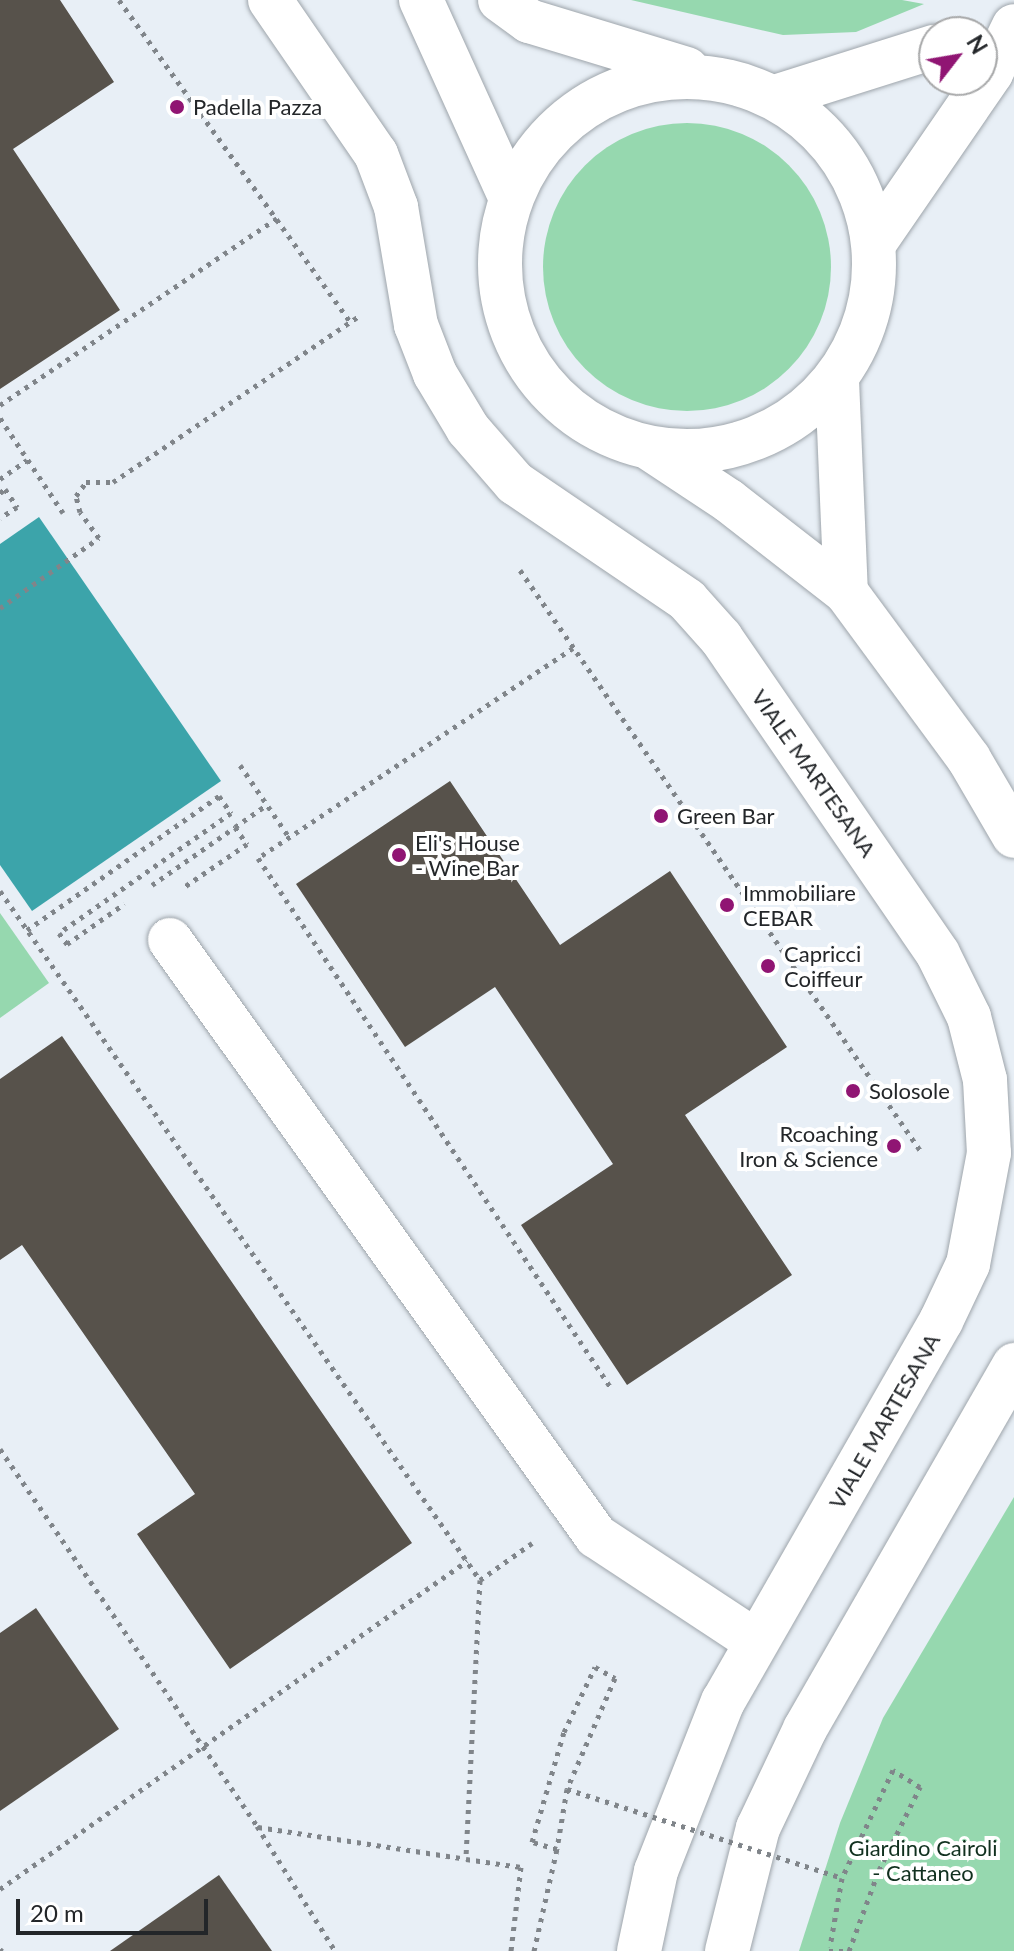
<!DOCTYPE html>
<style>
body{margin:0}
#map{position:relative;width:1014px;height:1951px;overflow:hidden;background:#e8eff6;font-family:Lato,sans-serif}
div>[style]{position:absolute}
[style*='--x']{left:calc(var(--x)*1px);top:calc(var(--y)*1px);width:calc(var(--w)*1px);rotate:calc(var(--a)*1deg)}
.green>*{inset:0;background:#96d8af}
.round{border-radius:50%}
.water>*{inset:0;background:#3ca4aa}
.building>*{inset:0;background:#57524b}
.path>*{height:5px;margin-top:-2.5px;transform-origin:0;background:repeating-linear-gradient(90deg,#80858a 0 4px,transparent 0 10px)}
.roads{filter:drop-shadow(0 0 2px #9ea5ab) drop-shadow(0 0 2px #9ea5ab)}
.minor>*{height:44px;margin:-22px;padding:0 22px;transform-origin:22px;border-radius:22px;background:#fff}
.minor>.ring{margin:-22px;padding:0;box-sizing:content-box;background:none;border:44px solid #fff;border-radius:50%}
.path-bridge>*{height:5px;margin-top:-2.5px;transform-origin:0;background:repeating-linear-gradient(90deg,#80858a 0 4px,transparent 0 10px)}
.dots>*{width:22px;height:22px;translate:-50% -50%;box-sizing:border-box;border:4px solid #fff;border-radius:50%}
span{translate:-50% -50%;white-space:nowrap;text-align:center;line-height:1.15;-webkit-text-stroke:8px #fff;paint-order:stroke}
.poi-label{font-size:22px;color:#232629}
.left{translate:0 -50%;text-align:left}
.right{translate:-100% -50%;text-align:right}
.street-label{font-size:22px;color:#232629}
.park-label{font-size:22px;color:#11301f}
.north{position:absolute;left:918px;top:16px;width:80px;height:80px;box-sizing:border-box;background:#fff;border:2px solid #a7a8a9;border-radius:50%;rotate:59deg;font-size:22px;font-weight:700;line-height:32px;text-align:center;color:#232629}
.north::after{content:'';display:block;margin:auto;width:28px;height:36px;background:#901573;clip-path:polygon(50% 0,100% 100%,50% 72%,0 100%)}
.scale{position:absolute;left:16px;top:1899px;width:192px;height:36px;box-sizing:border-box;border:4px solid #232629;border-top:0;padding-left:10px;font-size:24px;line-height:28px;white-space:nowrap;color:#232629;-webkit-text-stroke:6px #fff;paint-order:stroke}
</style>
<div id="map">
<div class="green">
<div style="clip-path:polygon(631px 0,902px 0,924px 4px,856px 32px,783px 35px)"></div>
<div class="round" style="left:543px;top:123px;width:288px;height:288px"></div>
<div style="clip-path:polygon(0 913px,49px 983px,0 1018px)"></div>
<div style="clip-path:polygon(1014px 1497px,1014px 1951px,799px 1951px,840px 1823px,883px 1718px)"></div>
</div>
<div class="water">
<div style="clip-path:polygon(39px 517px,221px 781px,32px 911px,0 865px,0 544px)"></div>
</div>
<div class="building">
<div style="clip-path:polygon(0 0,60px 0,114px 82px,13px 149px,120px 310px,0 389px)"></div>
<div style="clip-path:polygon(450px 781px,560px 945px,670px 871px,787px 1047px,685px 1115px,792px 1275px,627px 1385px,521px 1225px,613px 1164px,495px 987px,405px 1047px,296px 884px)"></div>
<div style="clip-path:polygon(62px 1036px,412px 1543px,230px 1669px,137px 1534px,195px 1494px,22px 1245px,0 1260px,0 1079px)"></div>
<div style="clip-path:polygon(36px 1608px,119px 1729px,0 1811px,0 1633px)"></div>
<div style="clip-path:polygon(219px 1875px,272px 1951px,110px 1951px)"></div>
</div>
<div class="path">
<div style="--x:119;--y:0;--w:396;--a:54.3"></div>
<div style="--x:0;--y:405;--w:334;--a:-34"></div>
<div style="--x:0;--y:418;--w:114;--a:56.4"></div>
<div style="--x:0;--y:479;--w:33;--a:-35"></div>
<div style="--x:0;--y:493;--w:6;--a:-39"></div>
<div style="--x:5;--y:489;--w:22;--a:56"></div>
<div style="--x:17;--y:507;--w:20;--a:147"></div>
<div style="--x:520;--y:570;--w:708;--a:55.41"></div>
<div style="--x:0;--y:608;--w:121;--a:-35.3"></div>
<div style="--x:99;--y:538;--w:32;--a:-126"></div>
<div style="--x:80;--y:512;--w:16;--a:-104"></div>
<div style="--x:76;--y:496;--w:17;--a:-54"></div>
<div style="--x:86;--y:482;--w:27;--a:0"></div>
<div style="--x:113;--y:482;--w:295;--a:-34"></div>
<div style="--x:573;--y:648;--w:379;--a:146.3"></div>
<div style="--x:258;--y:858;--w:637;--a:56.33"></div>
<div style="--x:240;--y:765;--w:87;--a:55.8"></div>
<div style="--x:235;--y:827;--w:39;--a:-35"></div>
<div style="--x:152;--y:885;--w:101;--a:-34.9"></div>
<div style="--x:235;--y:827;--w:21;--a:55"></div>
<div style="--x:247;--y:844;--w:76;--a:145.7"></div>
<div style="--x:0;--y:891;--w:840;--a:55.14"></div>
<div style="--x:480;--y:1580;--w:279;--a:92.9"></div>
<div style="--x:466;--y:1859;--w:56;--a:8.3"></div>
<div style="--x:521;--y:1867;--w:85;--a:96.8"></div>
<div style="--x:27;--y:930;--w:234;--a:-34.9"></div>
<div style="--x:219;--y:796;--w:21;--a:55"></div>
<div style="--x:231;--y:813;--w:210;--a:145.1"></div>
<div style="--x:59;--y:933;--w:14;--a:54"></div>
<div style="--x:67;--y:944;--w:70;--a:-35.1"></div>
<div style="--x:0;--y:1449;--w:456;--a:55.7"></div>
<div style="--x:257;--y:1826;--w:147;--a:58"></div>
<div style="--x:480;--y:1580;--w:64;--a:-35.4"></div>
<div style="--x:258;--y:1827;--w:210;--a:8.7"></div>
<div style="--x:0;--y:1889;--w:571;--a:-35.08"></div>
<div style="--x:0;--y:1949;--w:3;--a:45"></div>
<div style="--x:534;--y:1951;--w:105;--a:-77.3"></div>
<div style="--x:557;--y:1849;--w:26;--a:-164"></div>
<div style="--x:532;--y:1842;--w:115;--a:-73.8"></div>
<div style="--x:564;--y:1732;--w:72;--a:-64.5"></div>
<div style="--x:595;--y:1667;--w:23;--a:29"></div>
<div style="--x:615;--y:1678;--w:121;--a:113.4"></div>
<div style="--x:567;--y:1789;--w:61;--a:99.5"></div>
<div style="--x:829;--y:1951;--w:20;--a:0"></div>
<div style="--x:849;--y:1951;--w:86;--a:-69.7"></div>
<div style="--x:879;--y:1870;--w:93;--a:-63.7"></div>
<div style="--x:920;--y:1787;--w:32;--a:-148"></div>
<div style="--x:893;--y:1770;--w:119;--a:115.3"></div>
<div style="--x:842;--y:1878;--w:70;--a:99.9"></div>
</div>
<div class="roads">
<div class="minor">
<div style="--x:270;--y:0;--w:187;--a:55.5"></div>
<div style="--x:376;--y:154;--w:57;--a:69.3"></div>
<div style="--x:396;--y:207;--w:120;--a:80.4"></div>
<div style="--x:416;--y:325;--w:53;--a:68.8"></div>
<div style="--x:435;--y:374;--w:64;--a:59"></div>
<div style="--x:468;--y:429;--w:72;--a:49"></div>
<div style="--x:515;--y:483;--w:208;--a:34.2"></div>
<div style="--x:687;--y:600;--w:51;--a:48.2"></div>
<div style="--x:721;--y:638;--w:383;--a:55.5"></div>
<div style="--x:938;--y:954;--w:70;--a:63.8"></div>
<div style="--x:969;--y:1017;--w:65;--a:75.7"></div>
<div style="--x:985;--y:1080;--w:73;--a:86.9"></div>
<div style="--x:989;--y:1153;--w:113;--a:100.7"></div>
<div style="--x:968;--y:1264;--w:63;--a:115.3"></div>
<div style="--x:941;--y:1321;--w:438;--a:119.8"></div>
<div style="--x:723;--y:1701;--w:183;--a:111.5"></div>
<div style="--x:656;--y:1871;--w:82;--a:102"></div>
<div style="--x:421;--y:0;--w:215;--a:65.6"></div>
<div style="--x:500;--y:0;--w:36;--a:36"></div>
<div style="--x:529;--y:21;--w:165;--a:16.9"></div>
<div class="ring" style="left:500px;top:77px;width:330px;height:330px"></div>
<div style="--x:775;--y:97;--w:167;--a:-17.5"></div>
<div style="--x:875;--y:242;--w:205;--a:-55.5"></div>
<div style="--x:991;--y:73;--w:52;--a:-63.9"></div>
<div style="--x:837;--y:380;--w:212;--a:87.6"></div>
<div style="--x:652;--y:450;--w:92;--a:33.5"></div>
<div style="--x:729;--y:501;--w:148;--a:37.9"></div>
<div style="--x:846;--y:592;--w:207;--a:53.6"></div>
<div style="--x:969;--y:759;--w:89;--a:59.7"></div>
<div style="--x:170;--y:940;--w:733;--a:54.44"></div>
<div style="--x:596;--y:1536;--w:189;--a:33.4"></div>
<div style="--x:727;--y:1951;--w:127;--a:-75.9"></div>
<div style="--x:758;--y:1828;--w:110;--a:-64.6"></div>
<div style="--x:805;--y:1729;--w:420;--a:-60.1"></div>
</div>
</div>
<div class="path-bridge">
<div style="--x:567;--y:1789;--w:289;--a:17.9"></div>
</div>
<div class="dots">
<div style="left:177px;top:107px;background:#901573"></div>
<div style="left:661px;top:816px;background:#901573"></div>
<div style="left:399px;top:855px;background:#901573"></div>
<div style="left:727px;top:905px;background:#901573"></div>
<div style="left:768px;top:966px;background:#901573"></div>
<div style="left:853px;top:1091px;background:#901573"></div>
<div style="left:894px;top:1146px;background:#901573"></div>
</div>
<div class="poi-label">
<span class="left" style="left:193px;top:107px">Padella Pazza</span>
<span class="left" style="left:677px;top:816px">Green Bar</span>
<span class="left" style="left:415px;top:855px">Eli's House<br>- Wine Bar</span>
<span class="left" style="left:743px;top:905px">Immobiliare<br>CEBAR</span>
<span class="left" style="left:784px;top:966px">Capricci<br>Coiffeur</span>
<span class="left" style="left:869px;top:1091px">Solosole</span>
<span class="right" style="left:878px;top:1146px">Rcoaching<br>Iron &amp; Science</span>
</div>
<div class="street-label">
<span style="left:814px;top:773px;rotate:55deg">VIALE MARTESANA</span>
<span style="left:884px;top:1421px;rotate:-60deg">VIALE MARTESANA</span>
</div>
<div class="park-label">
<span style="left:923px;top:1860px">Giardino Cairoli<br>- Cattaneo</span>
</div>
<div class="north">N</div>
<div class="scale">20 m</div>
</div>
